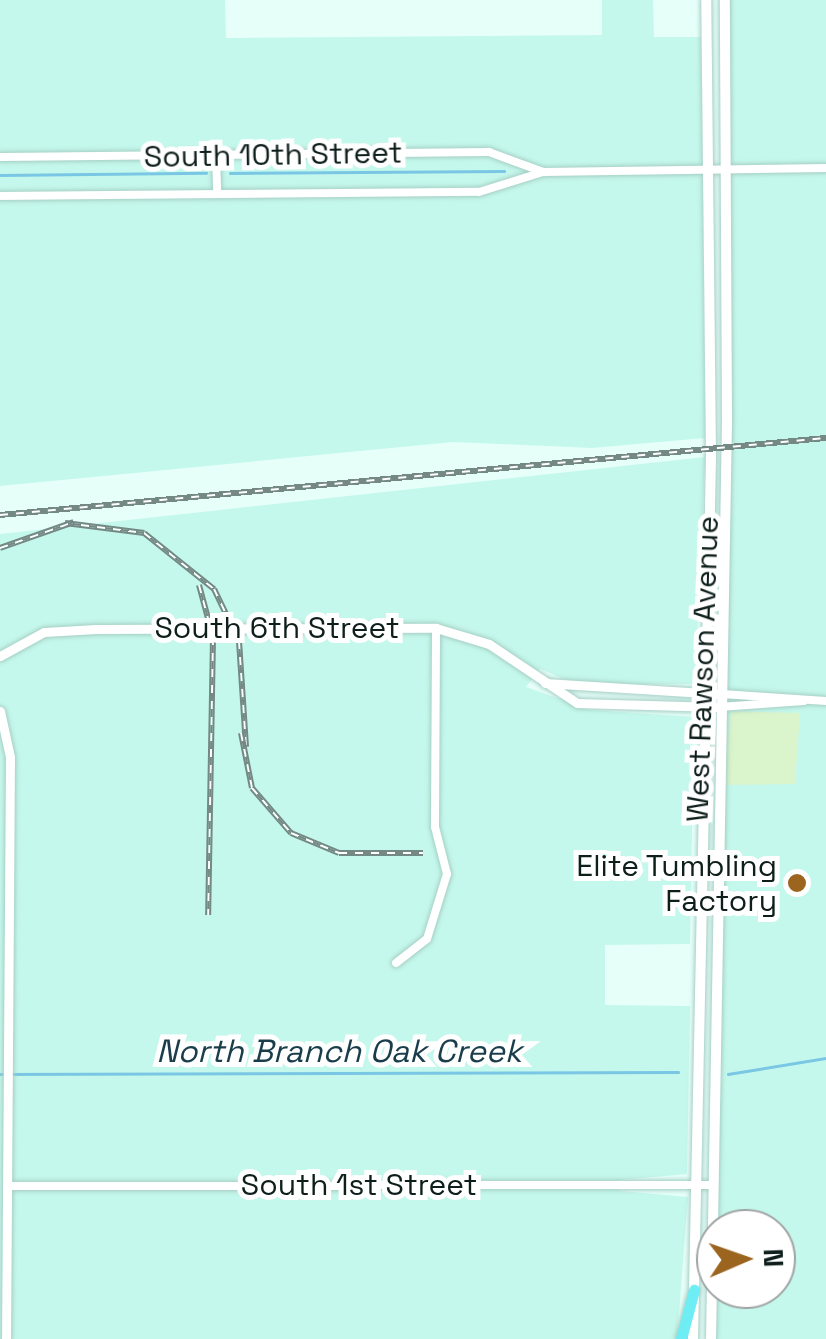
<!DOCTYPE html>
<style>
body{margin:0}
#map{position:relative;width:826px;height:1339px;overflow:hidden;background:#e6fff9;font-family:"Space Grotesk",sans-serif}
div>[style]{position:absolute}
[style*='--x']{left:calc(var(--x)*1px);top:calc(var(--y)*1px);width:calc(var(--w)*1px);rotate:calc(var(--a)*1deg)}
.built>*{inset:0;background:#c5f8ec}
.green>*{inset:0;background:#daf4cb}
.stream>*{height:2.5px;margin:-1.25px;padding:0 1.25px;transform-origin:1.25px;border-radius:1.25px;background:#79c7e4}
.roads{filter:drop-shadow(0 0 2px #a6cfc5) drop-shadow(0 0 2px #a6cfc5)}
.minor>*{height:8px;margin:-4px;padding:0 4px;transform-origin:4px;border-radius:4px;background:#fff}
.tertiary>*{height:9px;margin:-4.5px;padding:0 4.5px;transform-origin:4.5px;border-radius:4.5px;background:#fff}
.secondary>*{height:10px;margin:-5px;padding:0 5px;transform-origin:5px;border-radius:5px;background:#fff}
.primary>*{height:11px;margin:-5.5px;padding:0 5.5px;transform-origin:5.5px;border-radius:5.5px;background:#6eedf4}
.rail>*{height:6px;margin-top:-3px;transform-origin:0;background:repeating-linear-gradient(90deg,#fff 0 8px,#748884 0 16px);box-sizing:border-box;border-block:2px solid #748884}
.dots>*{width:28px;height:28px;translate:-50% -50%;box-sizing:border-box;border:5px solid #fff;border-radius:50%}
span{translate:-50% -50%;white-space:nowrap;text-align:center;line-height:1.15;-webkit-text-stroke:10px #fff;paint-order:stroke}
.street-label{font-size:30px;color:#0e1e1b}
.poi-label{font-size:30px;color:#0e1e1b}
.right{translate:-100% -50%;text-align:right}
.water-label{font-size:32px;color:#193d4a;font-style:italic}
.north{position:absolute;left:696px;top:1209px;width:100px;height:100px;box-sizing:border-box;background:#fff;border:2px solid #9fa5a4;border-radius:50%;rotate:88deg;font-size:28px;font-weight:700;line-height:40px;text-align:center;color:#0e1e1b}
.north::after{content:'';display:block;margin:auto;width:35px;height:45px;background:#9b641f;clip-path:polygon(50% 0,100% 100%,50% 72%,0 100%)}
</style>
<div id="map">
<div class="built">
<div style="clip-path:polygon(0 0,225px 0,226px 38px,602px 35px,602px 0,653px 0,654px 37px,701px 37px,705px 438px,592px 448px,453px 442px,0 486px)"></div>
<div style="clip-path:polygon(730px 0,826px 0,826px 1339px,716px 1339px,717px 1289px,776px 1289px,776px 1229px,717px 1229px)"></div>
<div style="clip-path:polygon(705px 457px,695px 684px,576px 684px,540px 669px,526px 687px,591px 710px,694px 717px,690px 944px,605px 945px,605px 1005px,690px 1006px,687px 1174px,620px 1180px,620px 1191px,688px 1197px,677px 1339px,0 1339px,0 534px)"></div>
</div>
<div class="green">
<div style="clip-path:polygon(731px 711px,800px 713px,795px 784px,722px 785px)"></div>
</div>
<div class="stream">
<div style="--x:230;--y:173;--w:274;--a:-0.4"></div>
<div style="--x:0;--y:175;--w:206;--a:-0.6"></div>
<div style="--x:0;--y:1074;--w:678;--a:-0.17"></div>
<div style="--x:728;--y:1074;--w:99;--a:-9.3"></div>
</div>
<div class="roads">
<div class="minor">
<div style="--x:0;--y:157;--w:489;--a:-0.6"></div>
<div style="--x:489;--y:152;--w:58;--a:20.3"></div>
<div style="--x:216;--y:157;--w:37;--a:88"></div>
<div style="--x:0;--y:196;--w:479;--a:-0.5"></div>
<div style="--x:479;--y:192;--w:67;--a:-17.4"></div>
<div style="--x:543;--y:172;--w:283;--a:-0.8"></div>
<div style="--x:722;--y:694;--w:104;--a:3.9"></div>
<div style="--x:719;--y:707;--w:85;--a:-4"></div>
<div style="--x:396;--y:963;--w:39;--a:-38"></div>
<div style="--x:427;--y:939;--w:68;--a:-72.9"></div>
<div style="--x:447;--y:874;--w:49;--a:-104.3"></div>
<div style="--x:435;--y:827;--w:199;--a:-89.7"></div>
<div style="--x:7;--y:1186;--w:705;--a:-0.08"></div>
</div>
<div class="tertiary">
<div style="--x:0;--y:656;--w:50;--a:-28.6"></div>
<div style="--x:44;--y:632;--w:52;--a:-3.3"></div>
<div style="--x:96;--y:629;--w:340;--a:-0.2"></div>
<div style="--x:436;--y:628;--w:55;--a:16.8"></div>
<div style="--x:489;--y:644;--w:106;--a:33.8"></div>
<div style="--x:577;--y:703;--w:142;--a:1.6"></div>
<div style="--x:545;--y:683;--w:175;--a:3.6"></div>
<div style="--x:0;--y:711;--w:47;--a:77.7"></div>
<div style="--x:10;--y:757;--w:582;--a:90.39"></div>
</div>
<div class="secondary">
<div style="--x:693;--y:1339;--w:885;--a:-88.83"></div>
<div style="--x:711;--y:454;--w:454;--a:-90.6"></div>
<div style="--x:711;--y:1339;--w:921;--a:-89"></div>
<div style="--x:727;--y:418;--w:418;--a:-90.3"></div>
</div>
<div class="primary">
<div style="--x:681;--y:1339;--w:51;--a:-75.1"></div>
</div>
</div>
<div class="rail">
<div style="--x:0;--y:515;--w:830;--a:-5.33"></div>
<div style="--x:65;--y:523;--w:80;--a:7.2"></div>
<div style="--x:144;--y:533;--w:90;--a:38.7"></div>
<div style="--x:214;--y:589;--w:58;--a:64.3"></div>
<div style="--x:239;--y:641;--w:106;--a:86.2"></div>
<div style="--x:0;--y:548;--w:78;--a:-19.4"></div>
<div style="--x:199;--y:585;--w:54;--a:74.9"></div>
<div style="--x:213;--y:637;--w:278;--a:91"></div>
<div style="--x:241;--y:733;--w:56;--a:78.7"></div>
<div style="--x:252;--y:788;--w:60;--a:49.1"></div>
<div style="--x:291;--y:833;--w:52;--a:22.6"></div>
<div style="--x:339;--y:853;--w:84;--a:0"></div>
</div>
<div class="dots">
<div style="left:797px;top:883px;background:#9b641f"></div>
</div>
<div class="street-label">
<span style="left:273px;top:155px;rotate:-1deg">South 10th Street</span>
<span style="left:277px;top:628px">South 6th Street</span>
<span style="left:703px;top:669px;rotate:-88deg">West Rawson Avenue</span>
<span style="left:359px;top:1185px">South 1st Street</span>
</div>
<div class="poi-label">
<span class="right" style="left:777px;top:883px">Elite Tumbling<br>Factory</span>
</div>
<div class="water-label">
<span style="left:339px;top:1051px">North Branch Oak Creek</span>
</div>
<div class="north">N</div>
</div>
